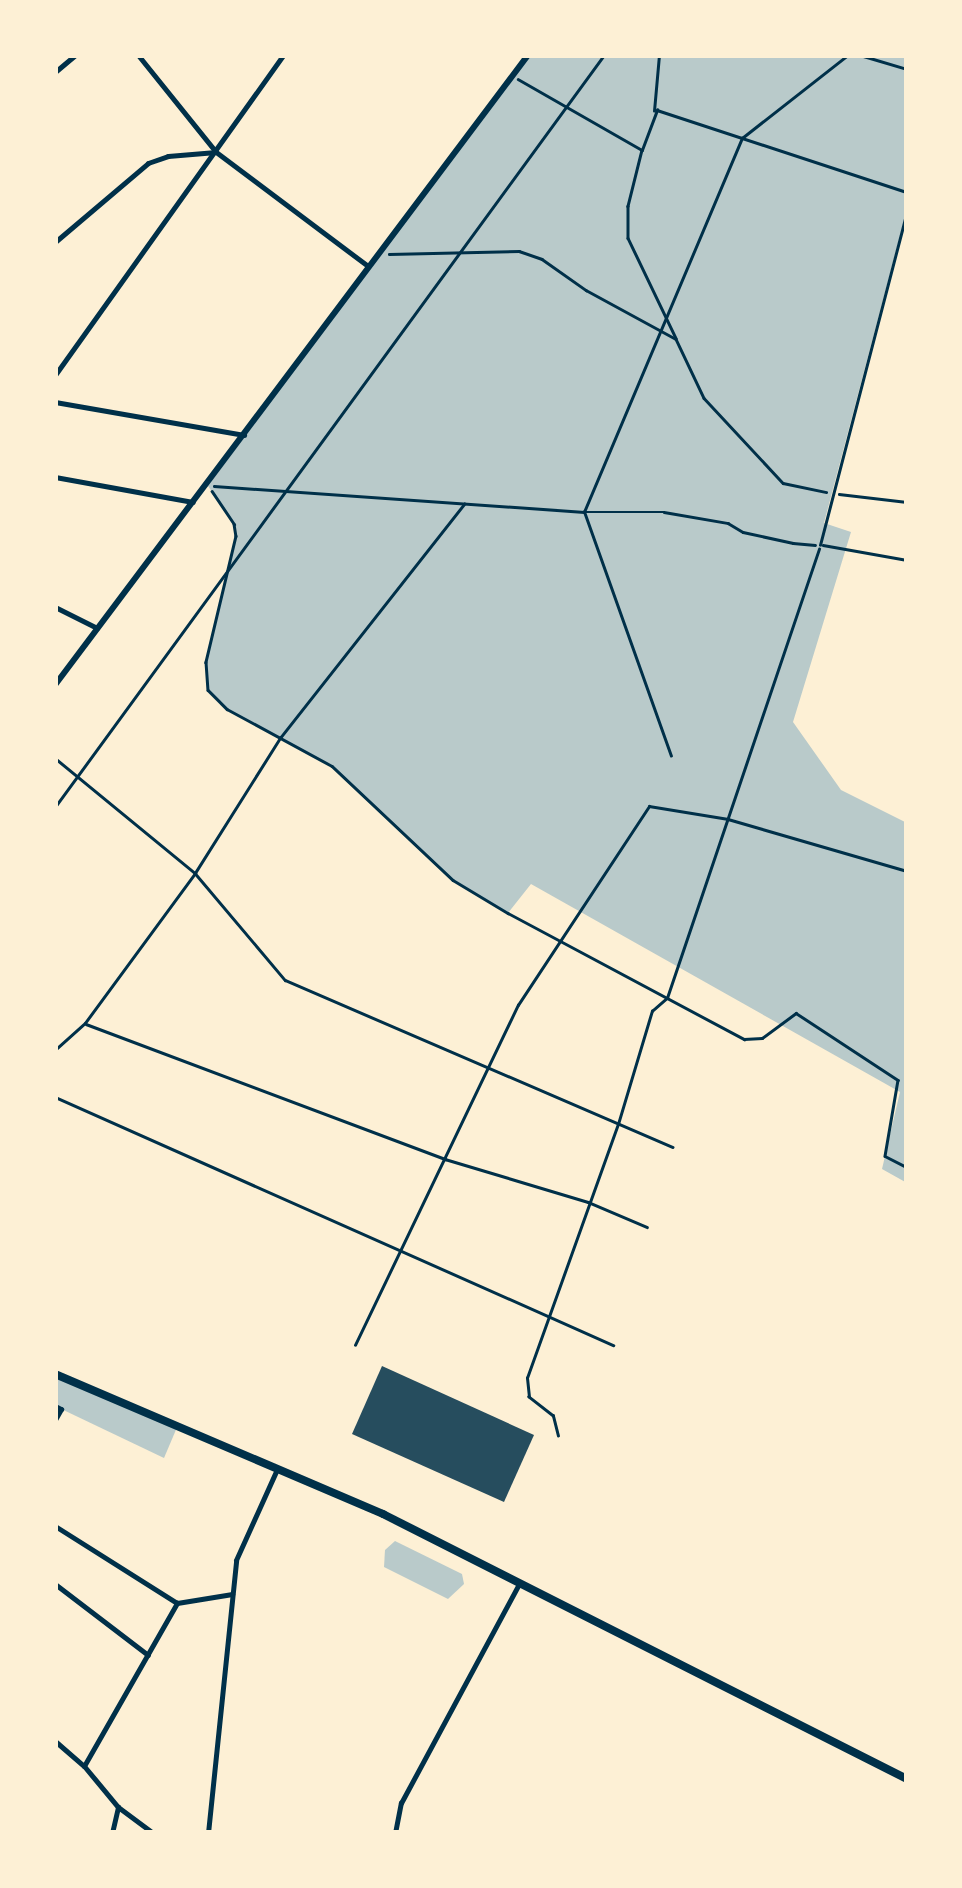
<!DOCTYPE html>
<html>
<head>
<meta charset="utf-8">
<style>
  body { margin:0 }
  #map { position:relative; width:962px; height:1888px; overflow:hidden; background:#fdf0d5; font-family:"DejaVu Sans",sans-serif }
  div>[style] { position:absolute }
  .green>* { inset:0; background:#b9caca }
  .building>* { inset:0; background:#264d5e }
  .path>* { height:2.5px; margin:-1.25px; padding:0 1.25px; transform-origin:1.25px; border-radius:1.25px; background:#003049 }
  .service>* { height:2.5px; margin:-1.25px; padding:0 1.25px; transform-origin:1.25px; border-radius:1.25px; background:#003049 }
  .minor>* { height:5px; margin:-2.5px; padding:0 2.5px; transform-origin:2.5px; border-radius:2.5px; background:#003049 }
  .tertiary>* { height:6px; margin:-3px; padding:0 3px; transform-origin:3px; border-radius:3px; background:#003049 }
  .trunk>* { height:8px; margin:-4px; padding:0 4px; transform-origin:4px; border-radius:4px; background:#003049 }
  span { translate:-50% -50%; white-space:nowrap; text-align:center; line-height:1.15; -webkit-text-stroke:10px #fdf0d5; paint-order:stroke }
  .frame { position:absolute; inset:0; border:58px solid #fdf0d5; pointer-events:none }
</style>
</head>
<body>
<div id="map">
  <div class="green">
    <div style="clip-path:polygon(528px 55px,907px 55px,907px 209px,824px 523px,851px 532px,793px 722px,841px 790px,907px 823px,907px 1183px,882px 1169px,900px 1092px,531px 884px,508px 913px,453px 880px,332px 766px,227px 709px,208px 690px,206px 662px,236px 536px,234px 524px,208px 486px)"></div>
    <div style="clip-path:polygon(55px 1374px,178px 1425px,164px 1458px,55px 1406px)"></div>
    <div style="clip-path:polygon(395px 1541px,462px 1574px,464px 1584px,448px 1599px,384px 1567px,385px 1550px)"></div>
  </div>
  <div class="building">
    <div style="clip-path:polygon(382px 1366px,534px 1435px,504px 1502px,352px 1434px)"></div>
  </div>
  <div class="path">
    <div style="left:518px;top:79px;width:143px;rotate:29.8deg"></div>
    <div style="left:642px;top:150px;width:43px;rotate:-69.4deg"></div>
    <div style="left:657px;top:110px;width:263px;rotate:18.2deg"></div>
    <div style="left:654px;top:111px;width:56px;rotate:-84.9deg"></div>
    <div style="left:642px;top:150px;width:58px;rotate:104deg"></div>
    <div style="left:628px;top:206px;width:32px;rotate:90deg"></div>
    <div style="left:628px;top:238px;width:111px;rotate:64.4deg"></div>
    <div style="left:389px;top:254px;width:130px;rotate:-1.3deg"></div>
    <div style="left:519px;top:251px;width:24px;rotate:19deg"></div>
    <div style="left:542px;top:259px;width:54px;rotate:35.2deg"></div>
    <div style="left:586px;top:290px;width:102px;rotate:28.6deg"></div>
    <div style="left:676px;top:339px;width:65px;rotate:64.6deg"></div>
    <div style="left:704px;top:398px;width:116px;rotate:47.1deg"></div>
    <div style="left:783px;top:483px;width:44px;rotate:11.8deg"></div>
    <div style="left:214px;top:486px;width:371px;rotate:4deg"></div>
    <div style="left:584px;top:512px;width:80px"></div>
    <div style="left:664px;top:512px;width:65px;rotate:9.8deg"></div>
    <div style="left:728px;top:523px;width:17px;rotate:31deg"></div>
    <div style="left:743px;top:532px;width:51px;rotate:12.4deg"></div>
    <div style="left:793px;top:543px;width:22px;rotate:5deg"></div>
    <div style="left:212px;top:491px;width:40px;rotate:56deg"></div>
    <div style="left:234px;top:524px;width:12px;rotate:81deg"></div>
    <div style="left:236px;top:536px;width:130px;rotate:103.4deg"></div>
    <div style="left:206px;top:662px;width:28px;rotate:86deg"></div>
    <div style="left:208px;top:690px;width:27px;rotate:45deg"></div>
    <div style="left:227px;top:709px;width:119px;rotate:28.5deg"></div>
    <div style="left:332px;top:766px;width:166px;rotate:43.3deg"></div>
    <div style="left:453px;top:880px;width:64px;rotate:31deg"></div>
    <div style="left:508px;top:913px;width:268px;rotate:28.1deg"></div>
    <div style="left:744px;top:1039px;width:18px;rotate:-3deg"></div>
    <div style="left:762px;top:1038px;width:42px;rotate:-36.3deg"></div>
    <div style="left:796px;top:1013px;width:122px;rotate:33.3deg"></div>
    <div style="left:898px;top:1080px;width:77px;rotate:99.7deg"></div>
    <div style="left:885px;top:1156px;width:25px;rotate:27deg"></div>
    <div style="left:839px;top:494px;width:68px;rotate:6.7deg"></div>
    <div style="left:823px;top:545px;width:85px;rotate:10.1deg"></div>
    <div style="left:671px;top:756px;width:259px;rotate:-109.6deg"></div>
    <div style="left:584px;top:512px;width:406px;rotate:-67.1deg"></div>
    <div style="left:742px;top:138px;width:135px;rotate:-38.1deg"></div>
    <div style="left:55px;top:758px;width:181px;rotate:39.4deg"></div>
    <div style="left:195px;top:873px;width:140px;rotate:49.9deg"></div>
    <div style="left:285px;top:980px;width:422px;rotate:23.3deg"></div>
    <div style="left:55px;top:807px;width:931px;rotate:-53.87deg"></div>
    <div style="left:86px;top:1024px;width:384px;rotate:20.6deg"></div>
    <div style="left:445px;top:1159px;width:149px;rotate:16.7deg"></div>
    <div style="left:588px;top:1202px;width:64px;rotate:23deg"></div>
    <div style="left:55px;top:1050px;width:40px;rotate:-42deg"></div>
    <div style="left:85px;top:1023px;width:186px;rotate:-53.7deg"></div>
    <div style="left:195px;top:873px;width:160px;rotate:-57.8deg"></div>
    <div style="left:280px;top:738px;width:298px;rotate:-51.8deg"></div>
    <div style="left:55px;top:1097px;width:611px;rotate:23.96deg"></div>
    <div style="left:355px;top:1345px;width:377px;rotate:-64.4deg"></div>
    <div style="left:518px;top:1005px;width:238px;rotate:-56.6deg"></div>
    <div style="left:649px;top:806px;width:80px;rotate:9.3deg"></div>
    <div style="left:728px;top:819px;width:186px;rotate:16.2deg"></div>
    <div style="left:558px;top:1436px;width:21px;rotate:-104deg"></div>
    <div style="left:553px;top:1416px;width:31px;rotate:-142deg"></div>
    <div style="left:529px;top:1397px;width:19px;rotate:-96deg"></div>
    <div style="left:527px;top:1378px;width:270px;rotate:-70.3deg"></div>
    <div style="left:618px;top:1124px;width:118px;rotate:-73.3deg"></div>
    <div style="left:652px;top:1011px;width:20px;rotate:-41deg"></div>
    <div style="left:667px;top:998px;width:474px;rotate:-71.3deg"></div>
  </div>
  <div class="service">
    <div style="left:860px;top:55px;width:49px;rotate:16.6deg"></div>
    <div style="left:820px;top:545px;width:346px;rotate:-75.4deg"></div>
  </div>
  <div class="minor">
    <div style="left:138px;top:55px;width:124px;rotate:51.2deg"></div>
    <div style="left:216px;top:152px;width:190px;rotate:36.9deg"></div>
    <div style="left:55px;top:72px;width:26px;rotate:-40deg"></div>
    <div style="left:55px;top:242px;width:122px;rotate:-40.3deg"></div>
    <div style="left:148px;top:163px;width:21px;rotate:-19deg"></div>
    <div style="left:168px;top:156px;width:48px;rotate:-4.8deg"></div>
    <div style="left:55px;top:375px;width:393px;rotate:-54.5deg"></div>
    <div style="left:55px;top:402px;width:192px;rotate:9.9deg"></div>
    <div style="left:55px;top:477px;width:140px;rotate:10.3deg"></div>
    <div style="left:55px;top:607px;width:47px;rotate:26.6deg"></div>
    <div style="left:55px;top:1406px;width:7px;rotate:27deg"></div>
    <div style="left:61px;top:1409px;width:13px;rotate:119deg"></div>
    <div style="left:55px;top:1526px;width:144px;rotate:32.3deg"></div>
    <div style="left:177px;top:1603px;width:56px;rotate:-9.3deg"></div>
    <div style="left:55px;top:1584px;width:117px;rotate:37.4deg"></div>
    <div style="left:55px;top:1741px;width:38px;rotate:41deg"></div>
    <div style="left:84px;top:1766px;width:53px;rotate:50.3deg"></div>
    <div style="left:118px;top:1807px;width:44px;rotate:36.6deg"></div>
    <div style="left:84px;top:1766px;width:188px;rotate:-60.3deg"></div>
    <div style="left:112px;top:1833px;width:27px;rotate:-77deg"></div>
    <div style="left:208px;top:1833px;width:274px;rotate:-84.1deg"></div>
    <div style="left:236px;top:1560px;width:100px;rotate:-65.7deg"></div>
    <div style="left:395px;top:1833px;width:31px;rotate:-79deg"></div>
    <div style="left:401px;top:1803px;width:249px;rotate:-61.7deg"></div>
  </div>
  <div class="tertiary">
    <div style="left:55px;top:685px;width:788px;rotate:-53.1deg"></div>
  </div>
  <div class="trunk">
    <div style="left:55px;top:1374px;width:357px;rotate:23.1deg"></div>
    <div style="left:383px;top:1514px;width:587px;rotate:26.83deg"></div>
  </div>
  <div class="frame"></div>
</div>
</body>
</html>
